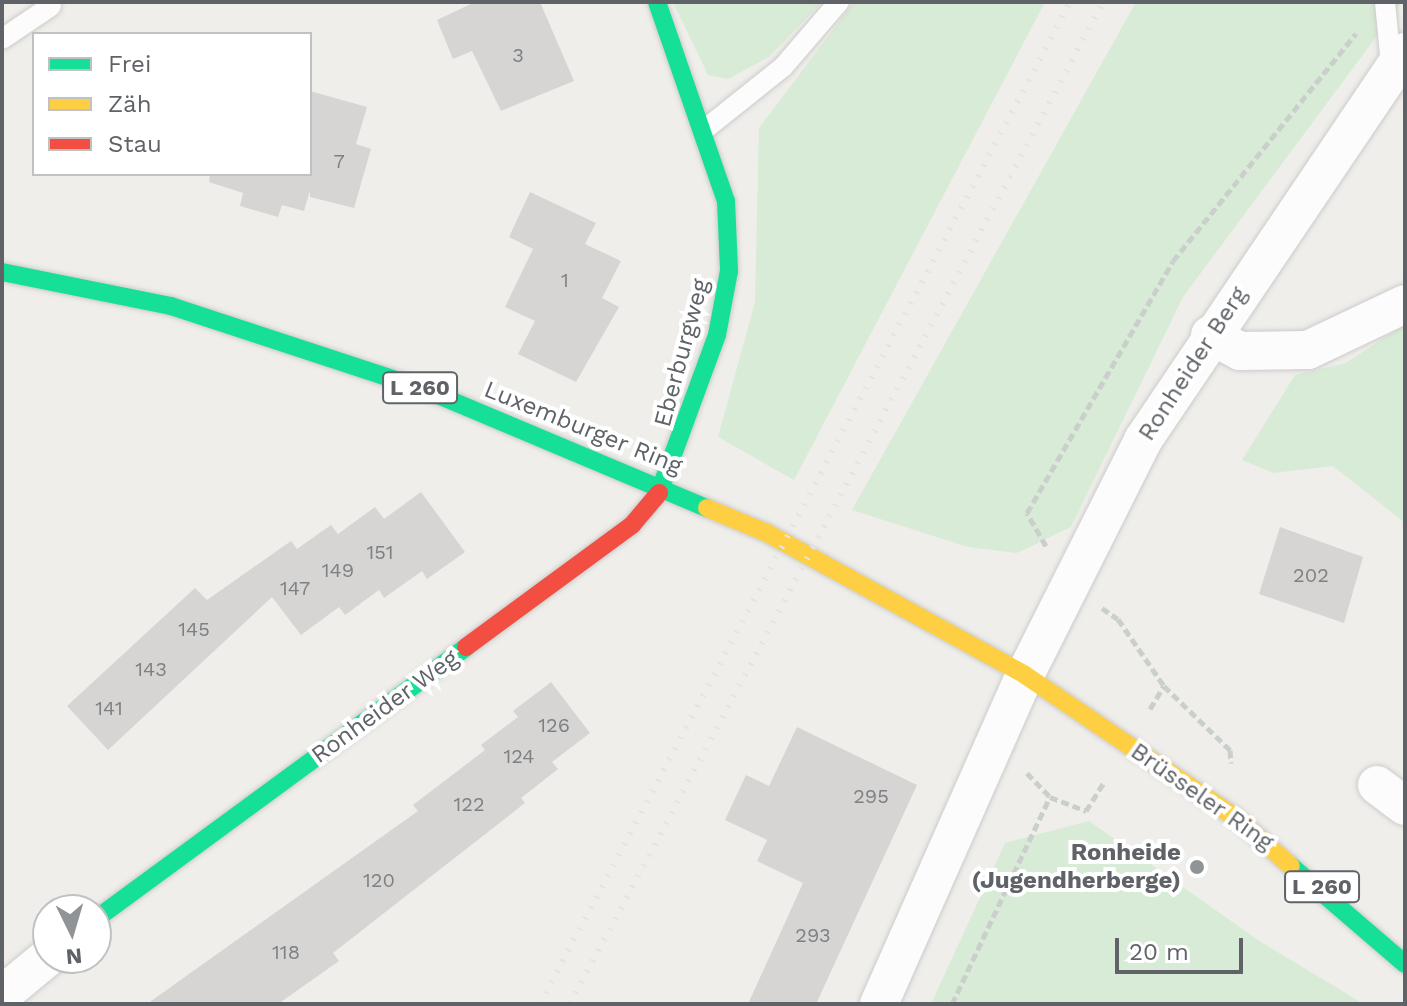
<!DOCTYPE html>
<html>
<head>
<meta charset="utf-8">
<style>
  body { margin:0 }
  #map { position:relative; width:1407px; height:1006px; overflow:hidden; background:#efeeea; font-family:"Work Sans",sans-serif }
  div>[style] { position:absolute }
  .green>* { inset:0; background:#d8ebd6 }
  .building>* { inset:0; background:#d6d5d3 }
  .path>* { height:5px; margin-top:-2.5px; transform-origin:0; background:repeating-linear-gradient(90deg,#cacfcc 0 8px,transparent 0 12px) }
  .roads { filter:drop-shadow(0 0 2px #cbcccc) drop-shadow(0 0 2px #cbcccc) }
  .lane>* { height:20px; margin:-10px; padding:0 10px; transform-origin:10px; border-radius:10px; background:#fdfcfc }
  .street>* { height:38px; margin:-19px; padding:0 19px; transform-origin:19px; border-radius:19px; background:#fdfcfc }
  .fast>* { height:18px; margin:-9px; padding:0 9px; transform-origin:9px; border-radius:9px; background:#16e098 }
  .slow>* { height:18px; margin:-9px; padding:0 9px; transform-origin:9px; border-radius:9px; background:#ffcf43 }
  .jam>* { height:18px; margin:-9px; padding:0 9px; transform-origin:9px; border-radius:9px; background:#f24e42 }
  .rail>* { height:6px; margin-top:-3px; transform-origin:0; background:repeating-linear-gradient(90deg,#e4e4e4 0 2px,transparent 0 12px) }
  .dots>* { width:22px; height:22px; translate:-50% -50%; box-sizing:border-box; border:4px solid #fff; border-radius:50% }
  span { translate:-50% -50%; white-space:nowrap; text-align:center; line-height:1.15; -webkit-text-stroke:8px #fff; paint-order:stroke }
  .number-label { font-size:20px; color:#7e8184 }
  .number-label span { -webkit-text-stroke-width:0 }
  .shield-label span { padding:2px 6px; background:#fff; border:2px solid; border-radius:6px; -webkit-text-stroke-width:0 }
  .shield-label { font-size:22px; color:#5f6368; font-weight:700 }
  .street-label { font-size:24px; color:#5f6368 }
  .poi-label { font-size:24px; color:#5f6368; font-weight:700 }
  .right { translate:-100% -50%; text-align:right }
  .frame { position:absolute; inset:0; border:4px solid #5f6368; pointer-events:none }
  .legend { position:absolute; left:32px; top:32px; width:280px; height:144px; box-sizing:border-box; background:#fff; border:2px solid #bfc1c3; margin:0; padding:10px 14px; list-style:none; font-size:24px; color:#5f6368 }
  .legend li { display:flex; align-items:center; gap:16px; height:40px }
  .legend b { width:40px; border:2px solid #bfc1c3 }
  .north { position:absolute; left:32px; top:894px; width:80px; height:80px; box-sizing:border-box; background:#fff; border:2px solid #bfc1c3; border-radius:50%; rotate:175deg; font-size:22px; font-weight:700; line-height:32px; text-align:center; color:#5f6368 }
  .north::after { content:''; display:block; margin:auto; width:28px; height:36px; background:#919496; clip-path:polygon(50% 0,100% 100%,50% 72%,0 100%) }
  .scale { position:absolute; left:1115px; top:938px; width:128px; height:36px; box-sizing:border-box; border:4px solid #5f6368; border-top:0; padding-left:10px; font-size:24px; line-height:28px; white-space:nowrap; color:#5f6368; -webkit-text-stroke:6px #fff; paint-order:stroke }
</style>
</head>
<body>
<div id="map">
  <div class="green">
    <div style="clip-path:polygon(673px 2px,822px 2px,769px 57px,728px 79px,708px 75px)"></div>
    <div style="clip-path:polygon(854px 2px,1045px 2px,794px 480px,718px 437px,755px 302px,759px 128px)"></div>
    <div style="clip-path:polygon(1136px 2px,1402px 2px,1183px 297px,1071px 527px,1017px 553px,968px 547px,852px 510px)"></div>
    <div style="clip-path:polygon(1405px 324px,1405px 523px,1333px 466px,1273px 473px,1242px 460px,1295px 375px,1346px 363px)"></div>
    <div style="clip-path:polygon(1089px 821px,1261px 942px,1364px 1004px,931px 1004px,1005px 843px)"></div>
  </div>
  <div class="building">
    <div style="clip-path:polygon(475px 2px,540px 2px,574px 81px,501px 111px,472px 51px,453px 59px,437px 20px)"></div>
    <div style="clip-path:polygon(310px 91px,367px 107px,356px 144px,371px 149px,354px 208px,310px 197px,310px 190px,304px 211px,282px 205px,278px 217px,240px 206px,243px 193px,209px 182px,210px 174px,310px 174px)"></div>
    <div style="clip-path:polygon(530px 192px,596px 223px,585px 244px,621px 261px,602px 298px,619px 307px,576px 382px,518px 354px,535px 321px,505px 307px,533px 249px,509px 237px)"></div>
    <div style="clip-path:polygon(421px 492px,465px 552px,427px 579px,422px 571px,384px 598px,379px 590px,345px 615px,339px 607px,301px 635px,272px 597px,108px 750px,67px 706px,195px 588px,207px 600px,291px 541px,297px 549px,331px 525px,338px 534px,375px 507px,384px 519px)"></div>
    <div style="clip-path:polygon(1280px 527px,1363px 557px,1344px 623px,1259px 594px)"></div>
    <div style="clip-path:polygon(551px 682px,590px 733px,552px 762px,558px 769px,521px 798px,525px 803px,333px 953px,339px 961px,278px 1004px,147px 1004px,418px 811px,413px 805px,485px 750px,481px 745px,518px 717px,513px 711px)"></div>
    <div style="clip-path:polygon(797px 727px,917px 785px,816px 1004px,748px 1004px,803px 883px,757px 861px,767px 840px,725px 820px,746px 775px,769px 786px)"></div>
  </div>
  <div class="path">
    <div style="left:1046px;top:546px;width:38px;rotate:-120deg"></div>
    <div style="left:1027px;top:513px;width:291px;rotate:-59.9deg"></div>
    <div style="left:1173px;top:261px;width:292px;rotate:-51.2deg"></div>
    <div style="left:1102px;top:608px;width:19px;rotate:35deg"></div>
    <div style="left:1118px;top:619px;width:81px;rotate:55.5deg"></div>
    <div style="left:1164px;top:686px;width:92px;rotate:44.1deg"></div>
    <div style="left:1230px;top:750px;width:13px;rotate:86deg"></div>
    <div style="left:1150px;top:709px;width:27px;rotate:-59deg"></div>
    <div style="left:1027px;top:773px;width:33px;rotate:46deg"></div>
    <div style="left:1050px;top:797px;width:39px;rotate:21deg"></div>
    <div style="left:1086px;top:811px;width:34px;rotate:-58deg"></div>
    <div style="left:952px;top:1004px;width:229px;rotate:-64.7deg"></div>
  </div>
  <div class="roads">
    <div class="lane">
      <div style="left:1385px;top:2px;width:64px;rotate:84.6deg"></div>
      <div style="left:2px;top:39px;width:59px;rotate:-34deg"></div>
      <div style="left:704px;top:130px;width:101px;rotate:-38.6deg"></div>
      <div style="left:783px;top:67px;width:86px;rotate:-49.3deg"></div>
    </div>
    <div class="street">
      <div style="left:1210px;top:335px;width:34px;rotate:28deg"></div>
      <div style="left:1240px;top:351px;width:68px;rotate:-0.8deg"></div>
      <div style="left:1308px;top:350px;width:107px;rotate:-25.4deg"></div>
      <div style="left:1377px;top:785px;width:35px;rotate:37deg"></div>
      <div style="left:2px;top:995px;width:60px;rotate:-39.6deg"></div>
      <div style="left:879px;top:1004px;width:360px;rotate:-66.1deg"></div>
      <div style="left:1025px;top:675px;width:263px;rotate:-63.3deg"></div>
      <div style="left:1143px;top:440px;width:468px;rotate:-56deg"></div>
    </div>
    <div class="fast">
      <div style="left:657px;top:2px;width:211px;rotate:70.9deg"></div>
      <div style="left:726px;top:201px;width:70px;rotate:87.5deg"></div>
      <div style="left:729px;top:271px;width:65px;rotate:100.6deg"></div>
      <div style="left:717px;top:335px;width:168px;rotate:110.2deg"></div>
      <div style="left:2px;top:272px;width:172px;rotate:11.4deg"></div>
      <div style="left:171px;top:306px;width:268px;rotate:18.2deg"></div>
      <div style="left:426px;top:390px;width:305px;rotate:22.8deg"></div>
      <div style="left:1291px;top:866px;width:150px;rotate:40.7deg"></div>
      <div style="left:96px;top:919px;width:459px;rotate:-36.3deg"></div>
    </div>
    <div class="slow">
      <div style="left:707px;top:508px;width:65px;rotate:22.6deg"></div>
      <div style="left:767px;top:533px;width:294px;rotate:28.8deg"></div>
      <div style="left:1025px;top:675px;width:254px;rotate:34.1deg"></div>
      <div style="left:1235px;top:817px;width:74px;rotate:41.2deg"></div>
    </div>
    <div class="jam">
      <div style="left:466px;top:647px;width:206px;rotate:-36.3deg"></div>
      <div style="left:632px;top:525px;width:42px;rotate:-49.8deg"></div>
    </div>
  </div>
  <div class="rail">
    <div style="left:540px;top:1004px;width:1134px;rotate:-62.12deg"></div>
    <div style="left:570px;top:1004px;width:1135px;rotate:-61.99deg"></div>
  </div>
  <div class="dots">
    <div style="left:1197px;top:867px;background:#919496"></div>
  </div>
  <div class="number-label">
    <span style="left:518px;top:55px">3</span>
    <span style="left:339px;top:161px">7</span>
    <span style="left:565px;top:280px">1</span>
    <span style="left:380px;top:552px">151</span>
    <span style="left:338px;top:570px">149</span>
    <span style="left:1311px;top:575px">202</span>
    <span style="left:295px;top:588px">147</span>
    <span style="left:194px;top:629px">145</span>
    <span style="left:151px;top:669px">143</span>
    <span style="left:109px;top:708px">141</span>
    <span style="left:554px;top:725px">126</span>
    <span style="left:519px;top:756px">124</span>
    <span style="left:871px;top:796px">295</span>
    <span style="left:469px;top:804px">122</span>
    <span style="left:379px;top:880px">120</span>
    <span style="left:813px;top:935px">293</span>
    <span style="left:286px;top:952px">118</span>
  </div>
  <div class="shield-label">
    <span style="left:420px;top:388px">L 260</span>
    <span style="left:1322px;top:887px">L 260</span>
  </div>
  <div class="street-label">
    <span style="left:682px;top:353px;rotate:-75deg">Eberburgweg</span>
    <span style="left:1193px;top:364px;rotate:-57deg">Ronheider Berg</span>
    <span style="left:583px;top:428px;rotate:22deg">Luxemburger Ring</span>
    <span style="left:385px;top:707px;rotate:-36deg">Ronheider Weg</span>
    <span style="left:1202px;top:797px;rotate:35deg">Brüsseler Ring</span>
  </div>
  <div class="poi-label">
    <span class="right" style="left:1181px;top:867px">Ronheide<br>(Jugendherberge)</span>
  </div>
  <div class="frame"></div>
  <ul class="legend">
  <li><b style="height:10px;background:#16e098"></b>Frei</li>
  <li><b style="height:10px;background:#ffcf43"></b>Zäh</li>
  <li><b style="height:10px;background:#f24e42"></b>Stau</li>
  </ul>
  <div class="north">N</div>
  <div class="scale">20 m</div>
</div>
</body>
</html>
